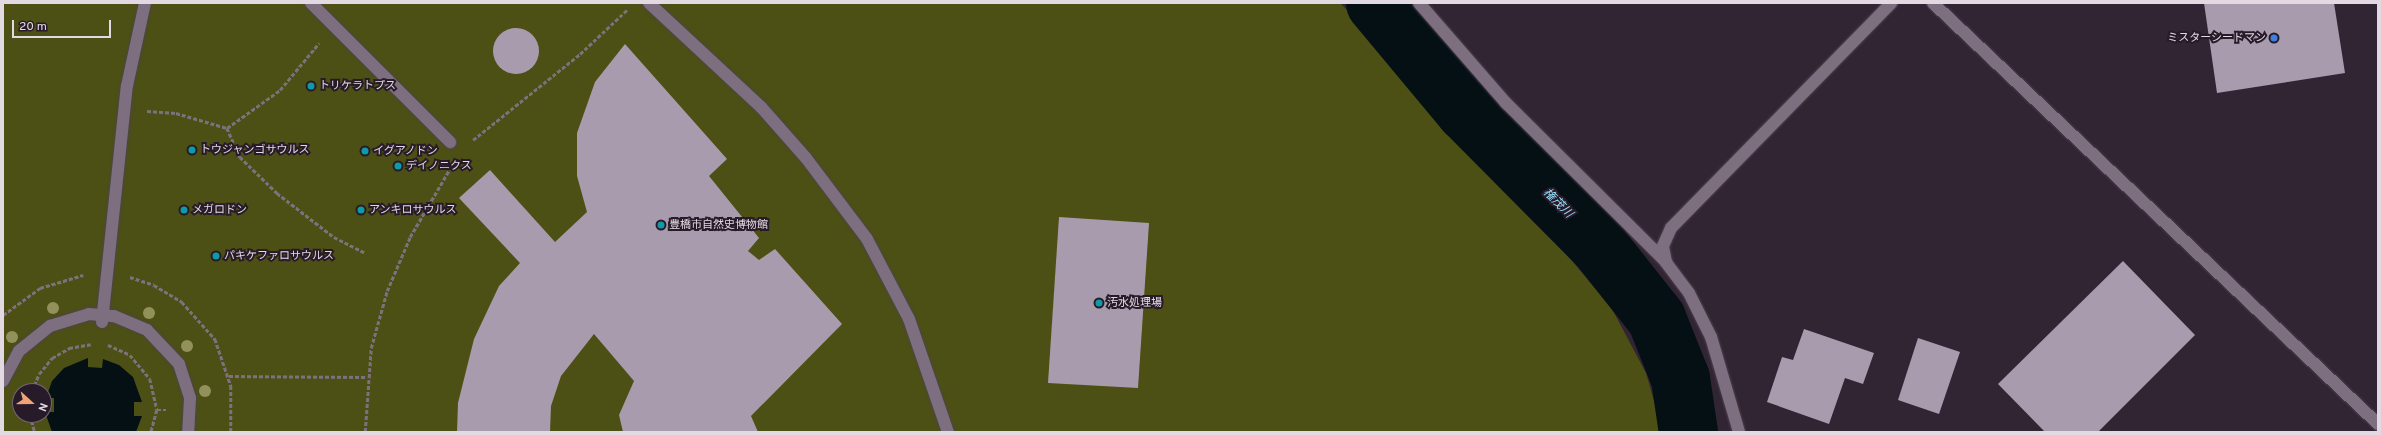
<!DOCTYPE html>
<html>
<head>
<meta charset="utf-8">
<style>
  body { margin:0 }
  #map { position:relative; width:2381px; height:435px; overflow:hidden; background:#322533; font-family:Overpass,"Noto Sans JP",sans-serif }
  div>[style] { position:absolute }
  .green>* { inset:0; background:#4c5015 }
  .water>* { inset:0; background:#051015 }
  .river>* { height:59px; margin:-29.5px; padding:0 29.5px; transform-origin:29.5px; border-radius:29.5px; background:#051015 }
  .building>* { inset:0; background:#a99bae }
  .round { border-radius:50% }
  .path>* { height:2.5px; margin-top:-1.25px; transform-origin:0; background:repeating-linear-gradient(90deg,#7c717d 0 4px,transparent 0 6px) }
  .roads { filter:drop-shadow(0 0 1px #4d434f) drop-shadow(0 0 1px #4d434f) }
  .minor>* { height:12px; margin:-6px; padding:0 6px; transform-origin:6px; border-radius:6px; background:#7e6f80 }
  .trees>* { width:12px; height:12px; margin:-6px; border-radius:50%; background:#92915c }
  .dots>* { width:11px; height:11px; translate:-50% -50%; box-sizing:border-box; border:2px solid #281b29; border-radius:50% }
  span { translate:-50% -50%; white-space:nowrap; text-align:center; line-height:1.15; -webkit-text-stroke:4px #281b29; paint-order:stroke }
  .poi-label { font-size:11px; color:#e2d9e3 }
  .right { translate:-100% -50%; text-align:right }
  .left { translate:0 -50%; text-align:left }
  .water-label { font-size:12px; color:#96dcf6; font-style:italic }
  .frame { position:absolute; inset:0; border:4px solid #e2d9e3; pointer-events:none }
  .north { position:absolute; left:12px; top:383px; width:40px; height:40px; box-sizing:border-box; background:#281b29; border:1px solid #726773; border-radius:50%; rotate:111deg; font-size:11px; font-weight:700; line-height:16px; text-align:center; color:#e2d9e3 }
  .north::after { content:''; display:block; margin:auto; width:14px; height:18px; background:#efa376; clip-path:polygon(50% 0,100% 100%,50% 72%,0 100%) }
  .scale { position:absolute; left:12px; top:20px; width:99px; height:18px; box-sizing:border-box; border:2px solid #e2d9e3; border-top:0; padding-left:5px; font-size:12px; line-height:14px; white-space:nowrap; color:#e2d9e3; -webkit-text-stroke:3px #281b29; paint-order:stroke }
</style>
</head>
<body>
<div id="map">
  <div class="green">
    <div style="clip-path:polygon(evenodd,3px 3px,1340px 3px,1439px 101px,1612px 309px,1646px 373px,1663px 432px,3px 432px,3px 3px,20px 391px,44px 391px,44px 415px,20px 415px,20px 391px)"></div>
  </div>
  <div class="water">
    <div style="clip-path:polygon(88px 358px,88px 367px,102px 368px,103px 359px,119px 365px,133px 377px,142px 402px,134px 402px,134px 416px,142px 416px,136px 432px,52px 432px,45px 412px,54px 412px,54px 398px,46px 398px,52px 381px,64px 368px)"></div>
  </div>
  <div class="river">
    <div style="left:1375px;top:3px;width:141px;rotate:50.2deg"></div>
    <div style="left:1465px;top:111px;width:190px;rotate:45.2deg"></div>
    <div style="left:1599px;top:246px;width:92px;rotate:51.6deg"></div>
    <div style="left:1656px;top:318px;width:65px;rotate:68.2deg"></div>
    <div style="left:1680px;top:378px;width:55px;rotate:81.6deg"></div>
  </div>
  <div class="building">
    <div style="clip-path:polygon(2204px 3px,2334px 3px,2345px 73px,2217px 93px)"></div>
    <div class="round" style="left:493px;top:28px;width:46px;height:46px"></div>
    <div style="clip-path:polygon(625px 44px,727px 159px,709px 176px,759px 238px,748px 251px,759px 260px,775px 249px,842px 324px,751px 416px,758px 432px,623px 432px,619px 415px,634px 381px,594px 334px,561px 376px,551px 406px,550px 432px,457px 432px,458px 403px,474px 339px,499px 286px,520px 263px,459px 198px,490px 170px,555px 242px,587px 212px,577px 176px,577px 133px,595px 82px)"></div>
    <div style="clip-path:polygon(1059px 217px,1149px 223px,1138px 388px,1048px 383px)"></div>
    <div style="clip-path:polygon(2123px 261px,2195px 335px,2098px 432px,2045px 432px,1998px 384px)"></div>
    <div style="clip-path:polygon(1804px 329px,1874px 353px,1863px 384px,1845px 378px,1829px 424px,1767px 402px,1782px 357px,1793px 360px)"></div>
    <div style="clip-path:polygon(1918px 338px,1960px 352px,1939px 414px,1898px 400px)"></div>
  </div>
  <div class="path">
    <div style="left:147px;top:111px;width:29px;rotate:4deg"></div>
    <div style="left:176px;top:113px;width:53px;rotate:16.4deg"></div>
    <div style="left:227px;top:128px;width:32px;rotate:66deg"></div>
    <div style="left:240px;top:157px;width:52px;rotate:44.2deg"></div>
    <div style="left:277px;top:193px;width:72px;rotate:37.7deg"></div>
    <div style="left:334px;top:237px;width:34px;rotate:27deg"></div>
    <div style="left:227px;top:128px;width:65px;rotate:-35.6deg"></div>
    <div style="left:280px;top:90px;width:61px;rotate:-50.3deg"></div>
    <div style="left:473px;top:140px;width:137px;rotate:-38.8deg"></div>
    <div style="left:580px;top:54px;width:66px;rotate:-43.2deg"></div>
    <div style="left:130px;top:277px;width:25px;rotate:18deg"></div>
    <div style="left:154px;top:285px;width:33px;rotate:31deg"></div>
    <div style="left:182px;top:302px;width:50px;rotate:48.3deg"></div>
    <div style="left:215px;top:339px;width:50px;rotate:71.2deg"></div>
    <div style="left:231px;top:386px;width:46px;rotate:90deg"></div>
    <div style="left:3px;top:315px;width:46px;rotate:-36.1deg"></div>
    <div style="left:40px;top:288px;width:45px;rotate:-16.8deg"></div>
    <div style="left:108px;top:345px;width:24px;rotate:24deg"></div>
    <div style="left:130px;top:355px;width:31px;rotate:50deg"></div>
    <div style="left:150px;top:379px;width:32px;rotate:77deg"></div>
    <div style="left:157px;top:410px;width:23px;rotate:105deg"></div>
    <div style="left:229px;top:376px;width:138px;rotate:0.4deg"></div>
    <div style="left:32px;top:391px;width:18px;rotate:-68deg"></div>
    <div style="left:39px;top:374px;width:21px;rotate:-51deg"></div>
    <div style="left:52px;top:358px;width:20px;rotate:-30deg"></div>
    <div style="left:69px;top:348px;width:22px;rotate:-10deg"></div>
    <div style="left:157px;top:410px;width:9px"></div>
    <div style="left:30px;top:415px;width:18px;rotate:74deg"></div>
    <div style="left:365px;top:432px;width:84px;rotate:-85.9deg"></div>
    <div style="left:371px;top:348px;width:59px;rotate:-74.3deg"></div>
    <div style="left:387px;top:291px;width:59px;rotate:-66.9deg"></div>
    <div style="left:410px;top:237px;width:83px;rotate:-59.7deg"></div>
  </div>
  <div class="roads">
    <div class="minor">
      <div style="left:311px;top:3px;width:197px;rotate:45deg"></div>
      <div style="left:649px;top:3px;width:153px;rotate:42.9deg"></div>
      <div style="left:761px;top:107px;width:68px;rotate:48.6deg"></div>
      <div style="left:806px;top:158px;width:101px;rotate:53deg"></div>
      <div style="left:867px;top:239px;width:90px;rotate:62.3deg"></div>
      <div style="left:909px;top:319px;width:120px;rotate:71deg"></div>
      <div style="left:1419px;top:3px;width:133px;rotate:49deg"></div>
      <div style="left:1506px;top:103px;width:226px;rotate:44.8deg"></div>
      <div style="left:1933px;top:3px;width:613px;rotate:43.41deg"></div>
      <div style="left:102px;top:322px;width:237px;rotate:-84deg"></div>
      <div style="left:127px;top:86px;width:85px;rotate:-77.8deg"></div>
      <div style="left:3px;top:381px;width:34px;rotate:-62deg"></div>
      <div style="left:19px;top:351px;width:40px;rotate:-39deg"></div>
      <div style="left:50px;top:326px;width:41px;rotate:-17.1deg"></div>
      <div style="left:89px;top:314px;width:25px;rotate:5deg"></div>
      <div style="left:114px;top:316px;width:36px;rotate:23deg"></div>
      <div style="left:147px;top:330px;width:47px;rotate:46.7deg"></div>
      <div style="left:179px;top:364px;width:36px;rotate:72deg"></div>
      <div style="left:190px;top:398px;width:34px;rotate:93deg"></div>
      <div style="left:1739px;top:432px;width:99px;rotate:-106.4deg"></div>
      <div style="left:1711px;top:337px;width:49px;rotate:-116.6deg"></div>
      <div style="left:1689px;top:293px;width:39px;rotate:-127deg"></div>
      <div style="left:1666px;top:262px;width:16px;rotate:-101deg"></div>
      <div style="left:1663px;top:246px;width:20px;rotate:-66deg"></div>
      <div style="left:1671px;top:228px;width:315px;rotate:-45.6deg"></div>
    </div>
  </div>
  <div class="trees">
    <div style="left:53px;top:308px"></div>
    <div style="left:149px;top:313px"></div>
    <div style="left:12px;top:337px"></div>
    <div style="left:187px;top:346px"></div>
    <div style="left:205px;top:391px"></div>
  </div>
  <div class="dots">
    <div style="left:2274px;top:38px;background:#3f7fe0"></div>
    <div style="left:311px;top:86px;background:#0f9aa8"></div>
    <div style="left:192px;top:150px;background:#0f9aa8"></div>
    <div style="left:365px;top:151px;background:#0f9aa8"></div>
    <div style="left:398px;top:166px;background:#0f9aa8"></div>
    <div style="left:184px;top:210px;background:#0f9aa8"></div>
    <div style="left:361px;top:210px;background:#0f9aa8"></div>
    <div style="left:661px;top:225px;background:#0f9aa8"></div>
    <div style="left:216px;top:256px;background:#0f9aa8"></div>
    <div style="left:1099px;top:303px;background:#0f9aa8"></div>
  </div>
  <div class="poi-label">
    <span class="right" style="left:2266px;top:38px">ミスターシードマン</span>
    <span class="left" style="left:319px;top:86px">トリケラトプス</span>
    <span class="left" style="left:200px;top:150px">トウジャンゴサウルス</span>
    <span class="left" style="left:373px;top:151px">イグアノドン</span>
    <span class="left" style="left:406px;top:166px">デイノニクス</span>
    <span class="left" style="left:192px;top:210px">メガロドン</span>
    <span class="left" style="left:369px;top:210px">アンキロサウルス</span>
    <span class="left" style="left:669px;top:225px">豊橋市自然史博物館</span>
    <span class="left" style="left:224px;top:256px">パキケファロサウルス</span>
    <span class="left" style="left:1107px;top:303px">汚水処理場</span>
  </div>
  <div class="water-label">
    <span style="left:1557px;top:204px;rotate:45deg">権茂川</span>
  </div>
  <div class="frame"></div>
  <div class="north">N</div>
  <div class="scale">20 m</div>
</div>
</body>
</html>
